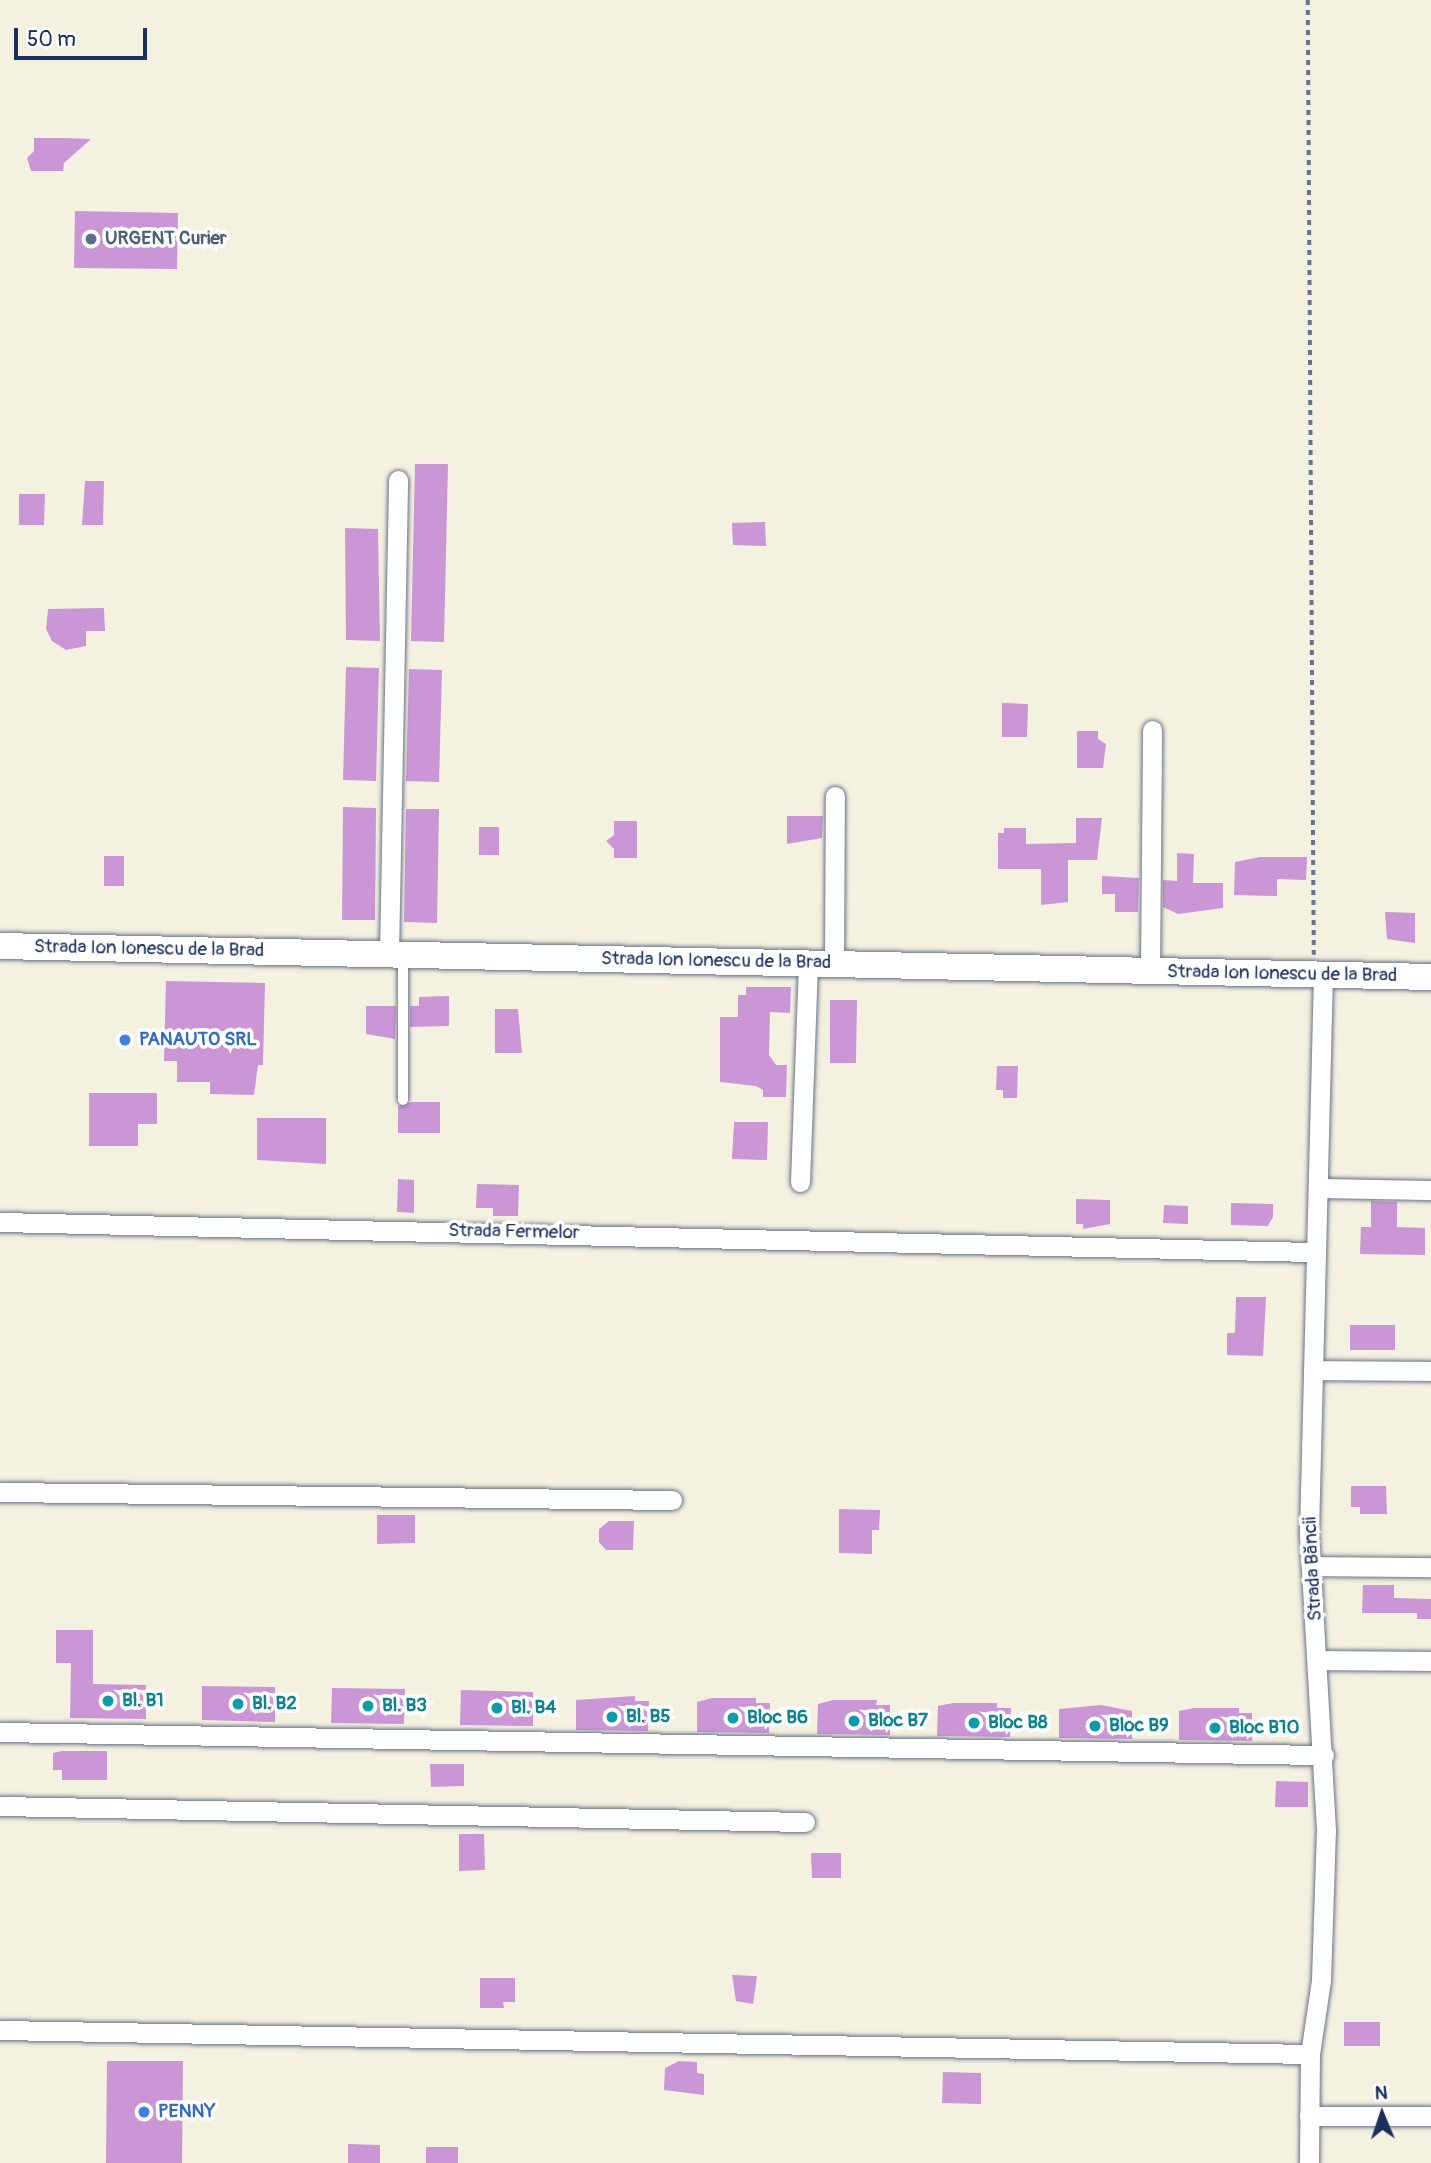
<!DOCTYPE html>
<html>
<head>
<meta charset="utf-8">
<style>
  body { margin:0 }
  #map { position:relative; width:1431px; height:2163px; overflow:hidden; background:#f5f1e0; font-family:Pangolin,sans-serif }
  div>[style] { position:absolute }
  .building>* { inset:0; background:#cb96d6 }
  .path>* { height:3.5px; margin-top:-1.75px; transform-origin:0; background:repeating-linear-gradient(90deg,#67738c 0 5px,transparent 0 10px) }
  .roads { filter:drop-shadow(0 0 2px #67738c) drop-shadow(0 0 2px #67738c) }
  .lane>* { height:10px; margin:-5px; padding:0 5px; transform-origin:5px; border-radius:5px; background:#fff }
  .street>* { height:19px; margin:-9.5px; padding:0 9.5px; transform-origin:9.5px; border-radius:9.5px; background:#fff }
  .secondary>* { height:26px; margin:-13px; padding:0 13px; transform-origin:13px; border-radius:13px; background:#fff }
  .dots>* { width:19px; height:19px; translate:-50% -50%; box-sizing:border-box; border:4px solid #fff; border-radius:50% }
  span { translate:-50% -50%; white-space:nowrap; text-align:center; line-height:1.15; -webkit-text-stroke:7px #fff; paint-order:stroke }
  .service-label { font-size:19px; color:#4e5e75; font-weight:700 }
  .left { translate:0 -50%; text-align:left }
  .street-label { font-size:19px; color:#1b2f5e }
  .shop-label { font-size:19px; color:#366cbe; font-weight:700 }
  .culture-label { font-size:19px; color:#0d838f; font-weight:700 }
  .north { position:absolute; left:1347px; top:2079px; width:70px; height:70px; -webkit-text-stroke:5px #fff; paint-order:stroke; rotate:358deg; font-size:19px; font-weight:700; line-height:28px; text-align:center; color:#1b2f5e }
  .north::after { content:''; display:block; margin:auto; width:24px; height:32px; background:#1b2f5e; clip-path:polygon(50% 0,100% 100%,50% 72%,0 100%) }
  .scale { position:absolute; left:14px; top:28px; width:133px; height:32px; box-sizing:border-box; border:4px solid #1b2f5e; border-top:0; padding-left:9px; font-size:21px; line-height:24px; white-space:nowrap; color:#1b2f5e; -webkit-text-stroke:5px #fff; paint-order:stroke }
</style>
</head>
<body>
<div id="map">
  <div class="building">
    <div style="clip-path:polygon(34px 138px,61px 138px,91px 139px,64px 163px,63px 171px,31px 171px,27px 158px,34px 151px)"></div>
    <div style="clip-path:polygon(75px 211px,178px 213px,177px 269px,74px 268px)"></div>
    <div style="clip-path:polygon(415px 464px,448px 464px,444px 642px,411px 641px)"></div>
    <div style="clip-path:polygon(85px 481px,104px 481px,103px 525px,82px 525px)"></div>
    <div style="clip-path:polygon(19px 494px,45px 494px,44px 525px,19px 525px)"></div>
    <div style="clip-path:polygon(765px 522px,766px 546px,733px 545px,732px 523px)"></div>
    <div style="clip-path:polygon(345px 528px,378px 529px,380px 641px,346px 640px)"></div>
    <div style="clip-path:polygon(104px 608px,105px 631px,86px 631px,86px 646px,66px 650px,52px 641px,46px 629px,48px 609px)"></div>
    <div style="clip-path:polygon(346px 667px,379px 668px,376px 781px,343px 780px)"></div>
    <div style="clip-path:polygon(409px 669px,442px 670px,439px 782px,406px 781px)"></div>
    <div style="clip-path:polygon(1002px 703px,1028px 704px,1027px 737px,1002px 737px)"></div>
    <div style="clip-path:polygon(1077px 731px,1098px 731px,1098px 739px,1106px 744px,1103px 768px,1077px 768px)"></div>
    <div style="clip-path:polygon(343px 807px,376px 808px,375px 920px,342px 920px)"></div>
    <div style="clip-path:polygon(406px 809px,439px 809px,437px 923px,404px 922px)"></div>
    <div style="clip-path:polygon(787px 816px,823px 816px,822px 838px,787px 844px)"></div>
    <div style="clip-path:polygon(1076px 818px,1102px 818px,1097px 860px,1068px 860px,1068px 902px,1041px 905px,1041px 869px,998px 869px,998px 833px,1004px 833px,1004px 828px,1026px 828px,1026px 844px,1076px 843px)"></div>
    <div style="clip-path:polygon(614px 821px,637px 821px,637px 858px,614px 858px,614px 849px,606px 841px,614px 835px)"></div>
    <div style="clip-path:polygon(479px 827px,499px 827px,499px 855px,479px 855px)"></div>
    <div style="clip-path:polygon(1177px 853px,1194px 854px,1193px 883px,1223px 883px,1223px 908px,1178px 914px,1163px 907px,1163px 880px,1177px 881px)"></div>
    <div style="clip-path:polygon(104px 856px,124px 856px,124px 886px,104px 886px)"></div>
    <div style="clip-path:polygon(1307px 857px,1306px 880px,1277px 879px,1277px 896px,1234px 895px,1235px 862px,1260px 857px)"></div>
    <div style="clip-path:polygon(1102px 876px,1139px 878px,1138px 912px,1115px 912px,1115px 894px,1102px 894px)"></div>
    <div style="clip-path:polygon(1385px 912px,1415px 913px,1415px 943px,1387px 939px)"></div>
    <div style="clip-path:polygon(166px 981px,265px 983px,263px 1065px,258px 1065px,254px 1095px,210px 1094px,210px 1082px,177px 1082px,177px 1061px,164px 1061px)"></div>
    <div style="clip-path:polygon(746px 987px,791px 987px,790px 1013px,770px 1012px,769px 1055px,776px 1065px,787px 1065px,786px 1097px,763px 1097px,763px 1090px,756px 1086px,720px 1082px,720px 1017px,738px 1017px,738px 995px,746px 995px)"></div>
    <div style="clip-path:polygon(449px 996px,449px 1026px,410px 1027px,410px 1006px,419px 1006px,419px 997px)"></div>
    <div style="clip-path:polygon(830px 1000px,857px 1000px,856px 1063px,830px 1063px)"></div>
    <div style="clip-path:polygon(366px 1006px,396px 1006px,395px 1039px,366px 1034px)"></div>
    <div style="clip-path:polygon(495px 1009px,518px 1009px,522px 1053px,495px 1053px)"></div>
    <div style="clip-path:polygon(997px 1066px,1018px 1066px,1017px 1098px,1003px 1098px,1003px 1090px,996px 1090px)"></div>
    <div style="clip-path:polygon(89px 1093px,157px 1093px,157px 1124px,138px 1124px,138px 1146px,89px 1146px)"></div>
    <div style="clip-path:polygon(412px 1102px,440px 1102px,440px 1133px,398px 1133px,398px 1106px)"></div>
    <div style="clip-path:polygon(257px 1118px,326px 1118px,326px 1164px,257px 1160px)"></div>
    <div style="clip-path:polygon(734px 1122px,768px 1122px,767px 1160px,732px 1159px)"></div>
    <div style="clip-path:polygon(398px 1179px,414px 1180px,414px 1213px,397px 1212px)"></div>
    <div style="clip-path:polygon(477px 1184px,519px 1185px,518px 1216px,493px 1216px,493px 1208px,476px 1208px)"></div>
    <div style="clip-path:polygon(1076px 1199px,1110px 1200px,1110px 1224px,1083px 1229px,1083px 1224px,1076px 1224px)"></div>
    <div style="clip-path:polygon(1371px 1201px,1397px 1202px,1397px 1227px,1425px 1228px,1425px 1255px,1360px 1254px,1361px 1227px,1371px 1227px)"></div>
    <div style="clip-path:polygon(1231px 1203px,1273px 1204px,1273px 1217px,1268px 1226px,1231px 1225px)"></div>
    <div style="clip-path:polygon(1164px 1205px,1188px 1206px,1188px 1224px,1163px 1223px)"></div>
    <div style="clip-path:polygon(1236px 1297px,1266px 1297px,1263px 1356px,1227px 1355px,1227px 1333px,1235px 1333px)"></div>
    <div style="clip-path:polygon(1350px 1325px,1395px 1325px,1395px 1350px,1350px 1350px)"></div>
    <div style="clip-path:polygon(1351px 1486px,1386px 1486px,1387px 1514px,1360px 1514px,1360px 1507px,1351px 1507px)"></div>
    <div style="clip-path:polygon(839px 1509px,880px 1510px,879px 1530px,872px 1530px,872px 1554px,839px 1553px)"></div>
    <div style="clip-path:polygon(377px 1515px,415px 1515px,415px 1543px,377px 1544px)"></div>
    <div style="clip-path:polygon(609px 1521px,634px 1521px,633px 1550px,606px 1550px,599px 1542px,599px 1529px)"></div>
    <div style="clip-path:polygon(1363px 1585px,1394px 1585px,1394px 1598px,1431px 1599px,1431px 1619px,1417px 1619px,1417px 1613px,1362px 1613px)"></div>
    <div style="clip-path:polygon(56px 1630px,93px 1630px,93px 1684px,146px 1685px,146px 1719px,70px 1718px,71px 1663px,56px 1663px)"></div>
    <div style="clip-path:polygon(202px 1686px,275px 1687px,275px 1722px,202px 1720px)"></div>
    <div style="clip-path:polygon(332px 1688px,405px 1689px,404px 1724px,331px 1723px)"></div>
    <div style="clip-path:polygon(461px 1690px,533px 1692px,533px 1726px,460px 1725px)"></div>
    <div style="clip-path:polygon(635px 1696px,635px 1701px,649px 1701px,648px 1731px,576px 1730px,576px 1700px)"></div>
    <div style="clip-path:polygon(712px 1698px,756px 1698px,756px 1703px,770px 1703px,769px 1733px,697px 1732px,697px 1702px)"></div>
    <div style="clip-path:polygon(833px 1700px,877px 1700px,876px 1705px,890px 1705px,890px 1735px,817px 1734px,818px 1704px)"></div>
    <div style="clip-path:polygon(953px 1703px,997px 1703px,997px 1708px,1011px 1708px,1010px 1737px,937px 1736px,938px 1706px)"></div>
    <div style="clip-path:polygon(1101px 1705px,1132px 1711px,1132px 1739px,1059px 1738px,1059px 1709px)"></div>
    <div style="clip-path:polygon(1194px 1708px,1239px 1708px,1239px 1713px,1252px 1713px,1252px 1741px,1179px 1740px,1179px 1711px)"></div>
    <div style="clip-path:polygon(62px 1751px,107px 1751px,107px 1780px,62px 1780px,62px 1770px,53px 1770px,53px 1753px)"></div>
    <div style="clip-path:polygon(430px 1764px,464px 1764px,464px 1786px,431px 1787px)"></div>
    <div style="clip-path:polygon(1276px 1781px,1308px 1782px,1308px 1807px,1275px 1807px)"></div>
    <div style="clip-path:polygon(459px 1834px,484px 1834px,485px 1870px,459px 1871px)"></div>
    <div style="clip-path:polygon(811px 1853px,841px 1853px,841px 1878px,812px 1878px)"></div>
    <div style="clip-path:polygon(732px 1975px,757px 1976px,753px 2004px,736px 2001px)"></div>
    <div style="clip-path:polygon(480px 1978px,515px 1978px,515px 2002px,503px 2002px,504px 2008px,480px 2008px)"></div>
    <div style="clip-path:polygon(1344px 2022px,1380px 2022px,1380px 2046px,1344px 2046px)"></div>
    <div style="clip-path:polygon(107px 2061px,183px 2061px,182px 2163px,106px 2163px)"></div>
    <div style="clip-path:polygon(679px 2061px,697px 2062px,697px 2073px,704px 2074px,704px 2095px,664px 2090px,665px 2068px)"></div>
    <div style="clip-path:polygon(943px 2072px,981px 2073px,981px 2104px,942px 2103px)"></div>
    <div style="clip-path:polygon(348px 2144px,380px 2145px,380px 2163px,348px 2163px)"></div>
    <div style="clip-path:polygon(426px 2147px,458px 2147px,458px 2163px,426px 2163px)"></div>
  </div>
  <div class="path">
    <div style="left:1308px;top:0;width:955px;rotate:89.64deg"></div>
  </div>
  <div class="roads">
    <div class="lane">
      <div style="left:403px;top:1100px;width:142px;rotate:-90deg"></div>
    </div>
    <div class="street">
      <div style="left:389px;top:954px;width:474px;rotate:-88.9deg"></div>
      <div style="left:834px;top:964px;width:168px;rotate:-89.7deg"></div>
      <div style="left:1150px;top:971px;width:241px;rotate:-89.5deg"></div>
      <div style="left:800px;top:1182px;width:219px;rotate:-87.9deg"></div>
      <div style="left:1318px;top:1188px;width:113px;rotate:1deg"></div>
      <div style="left:0;top:1222px;width:1316px;rotate:1.31deg"></div>
      <div style="left:1313px;top:1370px;width:118px;rotate:0.5deg"></div>
      <div style="left:0;top:1492px;width:672px;rotate:0.68deg"></div>
      <div style="left:1311px;top:1566px;width:120px;rotate:0.5deg"></div>
      <div style="left:1319px;top:1660px;width:112px;rotate:0.5deg"></div>
      <div style="left:0;top:1732px;width:1324px;rotate:1deg"></div>
      <div style="left:0;top:1806px;width:805px;rotate:1.14deg"></div>
      <div style="left:0;top:2030px;width:1310px;rotate:1.05deg"></div>
      <div style="left:1309px;top:2116px;width:122px"></div>
      <div style="left:1309px;top:2163px;width:109px;rotate:-89.5deg"></div>
      <div style="left:1310px;top:2054px;width:75px;rotate:-81.5deg"></div>
      <div style="left:1321px;top:1980px;width:150px;rotate:-88.1deg"></div>
      <div style="left:1326px;top:1830px;width:298px;rotate:-93.3deg"></div>
      <div style="left:1309px;top:1532px;width:558px;rotate:-88.56deg"></div>
    </div>
    <div class="secondary">
      <div style="left:0;top:946px;width:1431px;rotate:1.24deg"></div>
    </div>
  </div>
  <div class="dots">
    <div style="left:91px;top:239px;background:#5c6f8a"></div>
    <div style="left:125px;top:1040px;background:#3f7fe0"></div>
    <div style="left:108px;top:1701px;background:#0f9aa8"></div>
    <div style="left:238px;top:1704px;background:#0f9aa8"></div>
    <div style="left:368px;top:1706px;background:#0f9aa8"></div>
    <div style="left:497px;top:1708px;background:#0f9aa8"></div>
    <div style="left:612px;top:1717px;background:#0f9aa8"></div>
    <div style="left:733px;top:1718px;background:#0f9aa8"></div>
    <div style="left:854px;top:1721px;background:#0f9aa8"></div>
    <div style="left:974px;top:1723px;background:#0f9aa8"></div>
    <div style="left:1095px;top:1726px;background:#0f9aa8"></div>
    <div style="left:1215px;top:1728px;background:#0f9aa8"></div>
    <div style="left:144px;top:2112px;background:#3f7fe0"></div>
  </div>
  <div class="service-label">
    <span class="left" style="left:105px;top:239px">URGENT Curier</span>
  </div>
  <div class="street-label">
    <span style="left:149px;top:949px;rotate:1deg">Strada Ion Ionescu de la Brad</span>
    <span style="left:716px;top:961px;rotate:1deg">Strada Ion Ionescu de la Brad</span>
    <span style="left:1282px;top:974px;rotate:1deg">Strada Ion Ionescu de la Brad</span>
    <span style="left:514px;top:1232px;rotate:1deg">Strada Fermelor</span>
    <span style="left:1313px;top:1569px;rotate:-93deg">Strada Băncii</span>
  </div>
  <div class="shop-label">
    <span class="left" style="left:139px;top:1040px">PANAUTO SRL</span>
    <span class="left" style="left:158px;top:2112px">PENNY</span>
  </div>
  <div class="culture-label">
    <span class="left" style="left:122px;top:1701px">Bl. B1</span>
    <span class="left" style="left:252px;top:1704px">Bl. B2</span>
    <span class="left" style="left:382px;top:1706px">Bl. B3</span>
    <span class="left" style="left:511px;top:1708px">Bl. B4</span>
    <span class="left" style="left:626px;top:1717px">Bl. B5</span>
    <span class="left" style="left:747px;top:1718px">Bloc B6</span>
    <span class="left" style="left:868px;top:1721px">Bloc B7</span>
    <span class="left" style="left:988px;top:1723px">Bloc B8</span>
    <span class="left" style="left:1109px;top:1726px">Bloc B9</span>
    <span class="left" style="left:1229px;top:1728px">Bloc B10</span>
  </div>
  <div class="north">N</div>
  <div class="scale">50 m</div>
</div>
</body>
</html>
